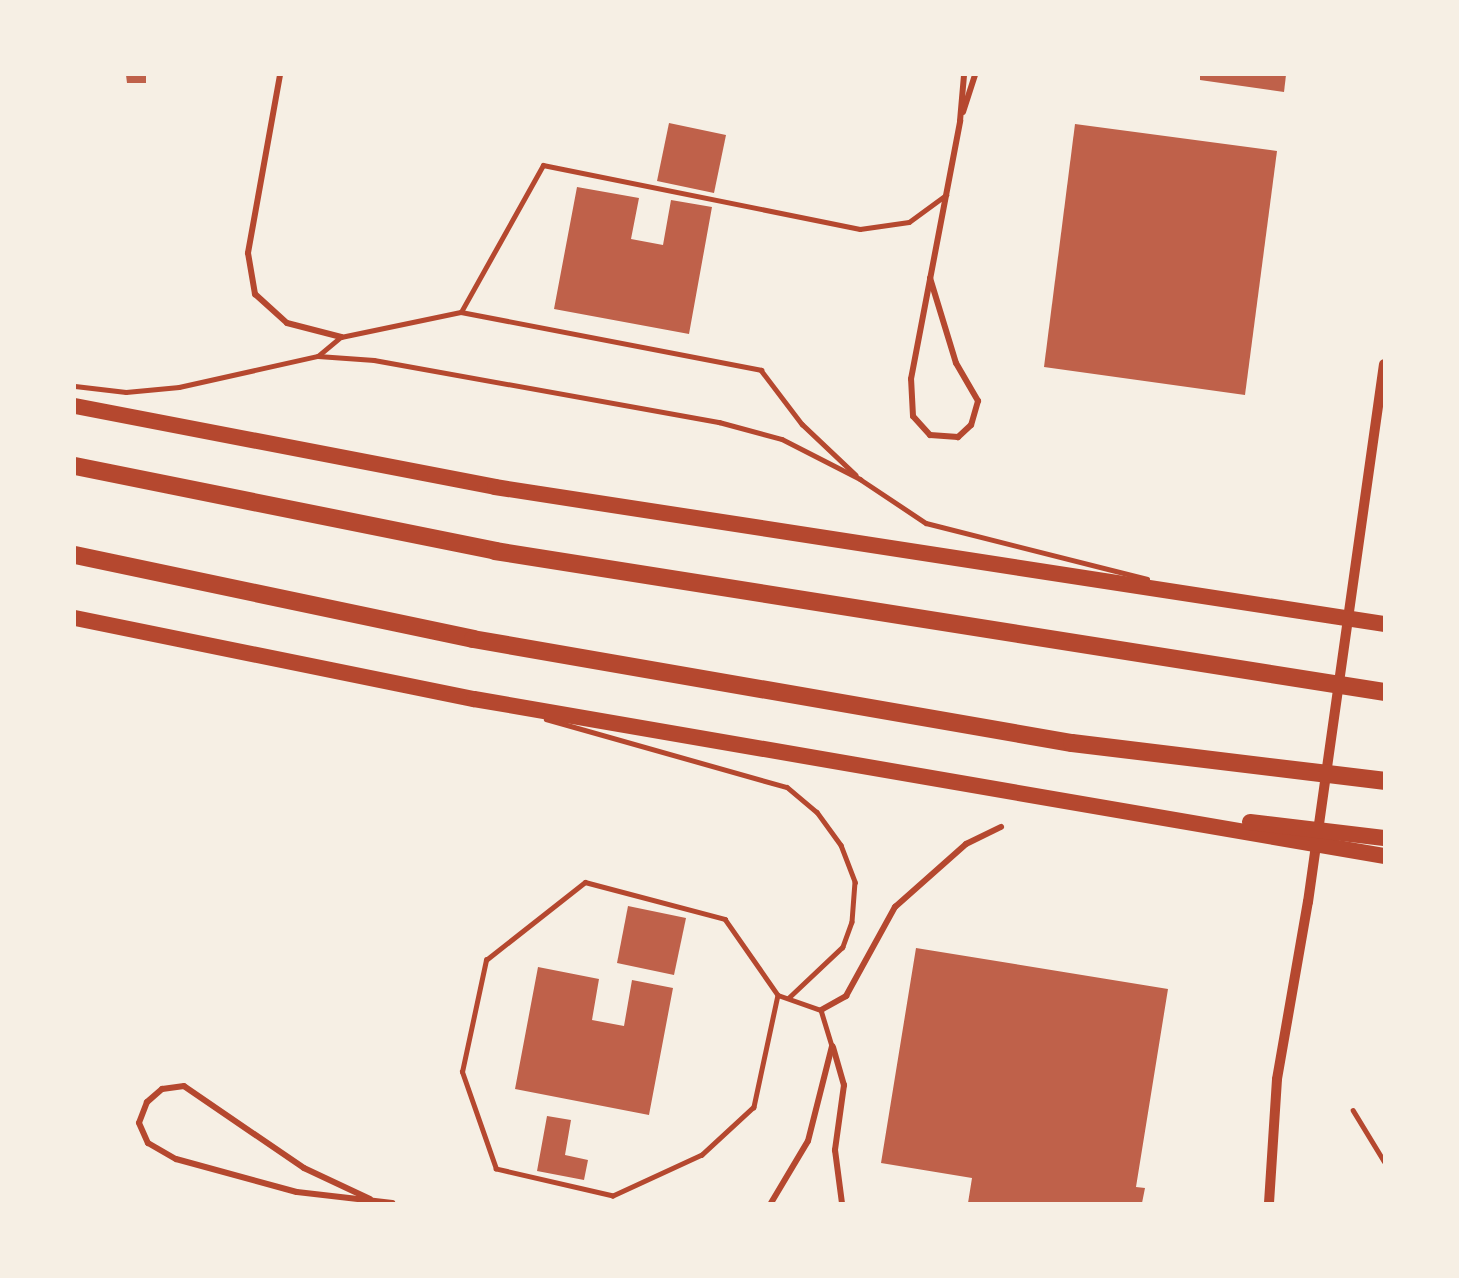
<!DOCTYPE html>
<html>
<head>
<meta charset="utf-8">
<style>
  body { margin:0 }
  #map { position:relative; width:1459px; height:1278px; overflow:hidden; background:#f6efe4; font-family:"Public Sans",sans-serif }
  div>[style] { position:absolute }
  .building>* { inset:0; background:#bf614a }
  .service>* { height:4.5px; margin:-2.25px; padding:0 2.25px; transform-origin:2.25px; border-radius:2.25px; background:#b5482f }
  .minor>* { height:6px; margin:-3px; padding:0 3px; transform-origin:3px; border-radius:3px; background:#b5482f }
  .tertiary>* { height:10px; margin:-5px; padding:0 5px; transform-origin:5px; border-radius:5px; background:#b5482f }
  .trunk>* { height:16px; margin:-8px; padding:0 8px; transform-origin:8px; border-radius:8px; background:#b5482f }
  .motorway>* { height:18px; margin:-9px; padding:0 9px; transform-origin:9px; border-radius:9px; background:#b5482f }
  span { translate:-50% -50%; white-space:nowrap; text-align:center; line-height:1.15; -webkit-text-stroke:4.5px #f6efe4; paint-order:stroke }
  .frame { position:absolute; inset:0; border:76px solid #f6efe4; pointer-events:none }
</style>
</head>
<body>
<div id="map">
  <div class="building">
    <div style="clip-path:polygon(126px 75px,146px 75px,146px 83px,127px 83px)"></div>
    <div style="clip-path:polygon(1200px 75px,1286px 75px,1284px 92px,1200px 80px)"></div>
    <div style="clip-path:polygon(669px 123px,726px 135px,714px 193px,657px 181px)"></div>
    <div style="clip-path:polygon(1075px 124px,1277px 151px,1245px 395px,1044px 367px)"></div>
    <div style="clip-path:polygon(577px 187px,639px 198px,631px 239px,663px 245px,671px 200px,712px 207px,689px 334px,554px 309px)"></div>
    <div style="clip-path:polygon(628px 906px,686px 918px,674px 975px,617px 963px)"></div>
    <div style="clip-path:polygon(916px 948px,1168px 989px,1136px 1187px,1145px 1188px,1142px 1203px,968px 1203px,972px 1178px,881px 1163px)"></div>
    <div style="clip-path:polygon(538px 967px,599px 979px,592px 1020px,624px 1026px,632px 980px,673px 988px,649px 1115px,515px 1089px)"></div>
    <div style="clip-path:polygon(547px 1116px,571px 1120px,565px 1155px,588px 1160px,584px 1180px,537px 1171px)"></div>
  </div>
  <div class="service">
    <div style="left:461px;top:312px;width:168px;rotate:-60.8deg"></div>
    <div style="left:543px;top:165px;width:323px;rotate:11.4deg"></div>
    <div style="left:860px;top:229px;width:49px;rotate:-8.1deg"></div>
    <div style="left:909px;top:222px;width:46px;rotate:-36.1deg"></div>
    <div style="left:318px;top:356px;width:30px;rotate:-40deg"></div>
    <div style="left:341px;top:337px;width:123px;rotate:-11.8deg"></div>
    <div style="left:461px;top:312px;width:306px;rotate:10.9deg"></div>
    <div style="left:761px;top:370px;width:68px;rotate:52.8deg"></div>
    <div style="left:802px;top:424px;width:74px;rotate:43.4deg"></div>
    <div style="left:75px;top:386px;width:51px;rotate:6.7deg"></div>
    <div style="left:126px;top:392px;width:53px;rotate:-5.4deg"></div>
    <div style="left:179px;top:387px;width:142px;rotate:-12.6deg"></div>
    <div style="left:318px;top:356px;width:56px;rotate:4.1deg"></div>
    <div style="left:374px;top:360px;width:351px;rotate:10.2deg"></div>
    <div style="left:719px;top:422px;width:65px;rotate:15.1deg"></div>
    <div style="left:782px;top:439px;width:88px;rotate:27.1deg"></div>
    <div style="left:860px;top:479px;width:79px;rotate:33.7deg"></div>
    <div style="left:926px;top:523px;width:228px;rotate:14.2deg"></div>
    <div style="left:546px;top:719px;width:250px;rotate:15.8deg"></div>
    <div style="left:787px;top:787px;width:39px;rotate:40deg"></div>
    <div style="left:817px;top:812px;width:41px;rotate:54deg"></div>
    <div style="left:841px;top:845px;width:40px;rotate:69deg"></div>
    <div style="left:855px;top:882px;width:40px;rotate:94.3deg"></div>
    <div style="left:852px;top:922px;width:27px;rotate:110deg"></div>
    <div style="left:843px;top:947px;width:74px;rotate:136.6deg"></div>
    <div style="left:778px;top:995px;width:115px;rotate:102.1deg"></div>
    <div style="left:754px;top:1107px;width:71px;rotate:137.3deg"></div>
    <div style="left:702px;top:1155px;width:98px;rotate:155.3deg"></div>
    <div style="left:613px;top:1196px;width:120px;rotate:-167deg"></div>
    <div style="left:496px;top:1169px;width:103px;rotate:-109.3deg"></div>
    <div style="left:462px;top:1072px;width:115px;rotate:-77.9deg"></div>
    <div style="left:486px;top:960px;width:126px;rotate:-38.2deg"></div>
    <div style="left:585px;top:882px;width:145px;rotate:14.8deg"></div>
    <div style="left:725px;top:919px;width:93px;rotate:55.1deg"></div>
    <div style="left:778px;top:995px;width:46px;rotate:19.2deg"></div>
    <div style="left:821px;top:1010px;width:38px;rotate:73deg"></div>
    <div style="left:1353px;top:1110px;width:60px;rotate:58.7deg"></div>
  </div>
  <div class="minor">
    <div style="left:280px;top:75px;width:181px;rotate:100.2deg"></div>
    <div style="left:248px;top:253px;width:42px;rotate:80.3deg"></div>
    <div style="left:255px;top:294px;width:43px;rotate:42.2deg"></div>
    <div style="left:287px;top:323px;width:56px;rotate:14.5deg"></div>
    <div style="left:963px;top:112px;width:39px;rotate:-72deg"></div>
    <div style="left:930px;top:278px;width:89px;rotate:73deg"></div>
    <div style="left:956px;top:363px;width:44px;rotate:59.9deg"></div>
    <div style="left:978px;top:401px;width:25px;rotate:106deg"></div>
    <div style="left:971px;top:425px;width:18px;rotate:137deg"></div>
    <div style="left:958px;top:437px;width:28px;rotate:-176deg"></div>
    <div style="left:930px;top:435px;width:25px;rotate:-132deg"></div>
    <div style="left:913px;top:416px;width:37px;rotate:-93deg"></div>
    <div style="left:911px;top:379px;width:263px;rotate:-79.2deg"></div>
    <div style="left:960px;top:121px;width:46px;rotate:-85deg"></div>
    <div style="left:821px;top:1010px;width:29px;rotate:-29deg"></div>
    <div style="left:846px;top:996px;width:102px;rotate:-61.2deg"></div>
    <div style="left:895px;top:907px;width:95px;rotate:-41.6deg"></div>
    <div style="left:966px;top:844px;width:39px;rotate:-26deg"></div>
    <div style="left:833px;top:1047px;width:40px;rotate:74deg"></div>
    <div style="left:844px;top:1085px;width:66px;rotate:97.9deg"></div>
    <div style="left:835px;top:1150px;width:53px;rotate:82.5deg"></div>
    <div style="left:370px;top:1199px;width:73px;rotate:-154.8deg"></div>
    <div style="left:304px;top:1168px;width:145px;rotate:-145.7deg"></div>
    <div style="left:184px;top:1086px;width:22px;rotate:172deg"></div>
    <div style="left:162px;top:1089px;width:20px;rotate:139deg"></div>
    <div style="left:147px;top:1102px;width:22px;rotate:111deg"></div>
    <div style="left:139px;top:1123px;width:22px;rotate:66deg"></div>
    <div style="left:148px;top:1143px;width:32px;rotate:30deg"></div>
    <div style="left:176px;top:1159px;width:125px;rotate:15.3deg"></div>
    <div style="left:297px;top:1192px;width:96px;rotate:6.6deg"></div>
    <div style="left:771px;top:1203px;width:72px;rotate:-59.2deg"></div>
    <div style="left:808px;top:1141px;width:98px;rotate:-75.8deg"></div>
  </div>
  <div class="tertiary">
    <div style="left:1269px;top:1203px;width:124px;rotate:-86.3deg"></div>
    <div style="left:1277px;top:1079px;width:180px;rotate:-80.1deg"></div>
    <div style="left:1308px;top:902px;width:543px;rotate:-81.96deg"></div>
  </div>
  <div class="trunk">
    <div style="left:75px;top:406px;width:428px;rotate:10.9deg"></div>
    <div style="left:495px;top:487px;width:899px;rotate:8.76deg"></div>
    <div style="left:75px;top:618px;width:407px;rotate:11.5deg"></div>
    <div style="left:474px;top:699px;width:923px;rotate:9.79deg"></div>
    <div style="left:1250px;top:822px;width:135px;rotate:6.8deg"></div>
  </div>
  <div class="motorway">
    <div style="left:75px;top:466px;width:429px;rotate:11.4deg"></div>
    <div style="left:495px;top:551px;width:900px;rotate:9.01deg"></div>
    <div style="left:75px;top:555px;width:407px;rotate:11.9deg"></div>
    <div style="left:473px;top:639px;width:608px;rotate:9.85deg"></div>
    <div style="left:1072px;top:743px;width:314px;rotate:6.9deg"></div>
  </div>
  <div class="frame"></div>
</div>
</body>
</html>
